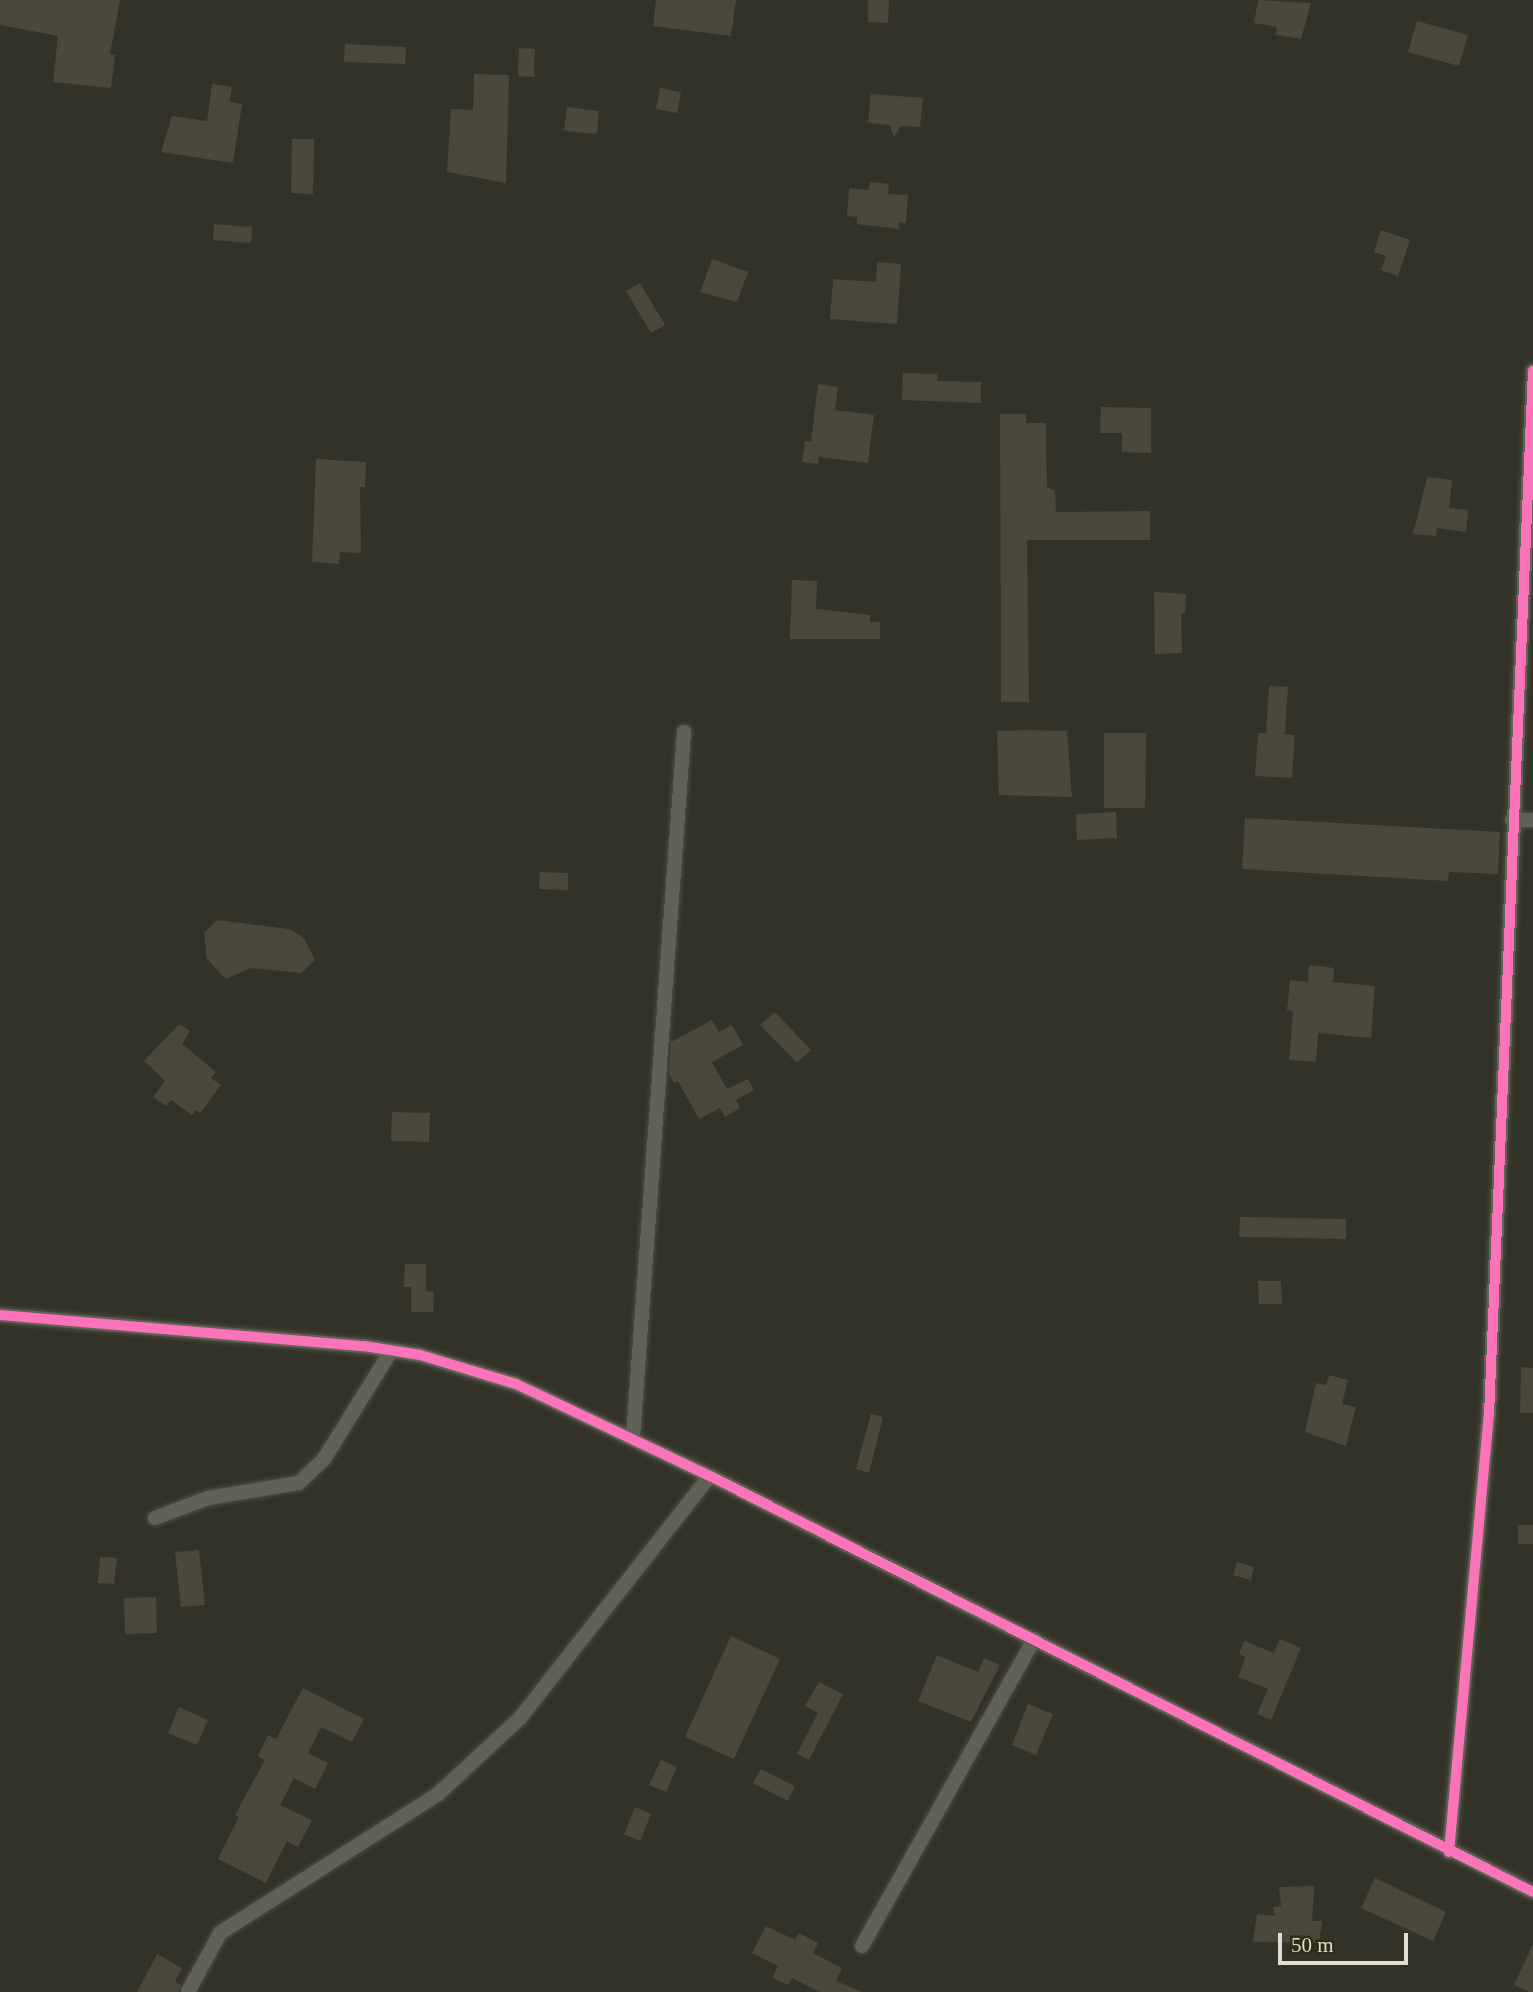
<!DOCTYPE html>
<html>
<head>
<meta charset="utf-8">
<style>
  body { margin:0 }
  #map { position:relative; width:1533px; height:1992px; overflow:hidden; background:#333227; font-family:Georgia,serif }
  div>[style] { position:absolute }
  .building>* { inset:0; background:#4a483b }
  .roads { filter:drop-shadow(0 0 2px #4e4d43) drop-shadow(0 0 2px #4e4d43) }
  .minor>* { height:14px; margin:-7px; padding:0 7px; transform-origin:7px; border-radius:7px; background:#626158 }
  .cycleway>* { height:10px; margin:-5px; padding:0 5px; transform-origin:5px; border-radius:5px; background:#fb73b8 }
  span { translate:-50% -50%; white-space:nowrap; text-align:center; line-height:1.15; -webkit-text-stroke:7px #2f2d17; paint-order:stroke }
  .scale { position:absolute; left:1278px; top:1933px; width:130px; height:32px; box-sizing:border-box; border:4px solid #dfded0; border-top:0; padding-left:9px; font-size:21px; line-height:24px; white-space:nowrap; color:#dfded0; -webkit-text-stroke:5px #2f2d17; paint-order:stroke }
</style>
</head>
<body>
<div id="map">
  <div class="building">
    <div style="clip-path:polygon(0 0,120px 0,110px 54px,115px 55px,111px 88px,53px 82px,58px 36px,0 25px)"></div>
    <div style="clip-path:polygon(656px 0,736px 0,731px 36px,653px 26px)"></div>
    <div style="clip-path:polygon(868px 0,889px 0,888px 23px,868px 22px)"></div>
    <div style="clip-path:polygon(1258px 0,1311px 3px,1301px 39px,1276px 35px,1277px 27px,1254px 23px)"></div>
    <div style="clip-path:polygon(1417px 21px,1468px 35px,1459px 66px,1408px 52px)"></div>
    <div style="clip-path:polygon(345px 44px,406px 47px,405px 64px,344px 62px)"></div>
    <div style="clip-path:polygon(519px 48px,535px 49px,534px 77px,518px 76px)"></div>
    <div style="clip-path:polygon(474px 74px,509px 75px,506px 183px,447px 172px,451px 109px,473px 110px)"></div>
    <div style="clip-path:polygon(212px 84px,232px 87px,230px 102px,242px 104px,233px 163px,161px 152px,172px 116px,207px 121px)"></div>
    <div style="clip-path:polygon(660px 88px,681px 92px,677px 113px,656px 109px)"></div>
    <div style="clip-path:polygon(871px 94px,923px 98px,920px 127px,901px 126px,894px 137px,890px 125px,868px 123px)"></div>
    <div style="clip-path:polygon(567px 107px,599px 111px,597px 134px,564px 131px)"></div>
    <div style="clip-path:polygon(292px 139px,314px 139px,313px 194px,291px 193px)"></div>
    <div style="clip-path:polygon(870px 182px,889px 184px,888px 194px,908px 195px,906px 223px,899px 222px,899px 229px,857px 224px,857px 217px,847px 216px,849px 188px,869px 190px)"></div>
    <div style="clip-path:polygon(214px 224px,252px 227px,251px 243px,213px 240px)"></div>
    <div style="clip-path:polygon(1381px 230px,1410px 240px,1398px 276px,1381px 270px,1386px 256px,1374px 252px)"></div>
    <div style="clip-path:polygon(712px 259px,748px 272px,737px 302px,700px 292px)"></div>
    <div style="clip-path:polygon(877px 262px,901px 264px,897px 324px,830px 319px,833px 279px,876px 282px)"></div>
    <div style="clip-path:polygon(640px 283px,665px 325px,651px 333px,626px 291px)"></div>
    <div style="clip-path:polygon(903px 373px,937px 374px,937px 381px,981px 382px,981px 403px,902px 400px)"></div>
    <div style="clip-path:polygon(818px 384px,838px 387px,835px 410px,874px 415px,868px 463px,819px 457px,818px 464px,802px 462px,805px 441px,811px 442px)"></div>
    <div style="clip-path:polygon(1101px 407px,1151px 408px,1151px 453px,1122px 452px,1122px 433px,1100px 433px)"></div>
    <div style="clip-path:polygon(1000px 414px,1026px 414px,1026px 423px,1046px 423px,1047px 487px,1055px 491px,1056px 512px,1150px 511px,1150px 540px,1027px 540px,1029px 702px,1001px 702px)"></div>
    <div style="clip-path:polygon(316px 459px,366px 462px,365px 487px,360px 487px,361px 553px,340px 552px,339px 564px,312px 562px)"></div>
    <div style="clip-path:polygon(1427px 477px,1452px 480px,1449px 508px,1468px 510px,1466px 532px,1437px 528px,1436px 536px,1413px 534px)"></div>
    <div style="clip-path:polygon(792px 580px,817px 581px,816px 609px,870px 615px,870px 622px,880px 622px,880px 639px,790px 639px)"></div>
    <div style="clip-path:polygon(1154px 592px,1186px 594px,1185px 613px,1181px 613px,1182px 653px,1155px 654px)"></div>
    <div style="clip-path:polygon(1269px 686px,1288px 687px,1285px 734px,1295px 735px,1292px 778px,1255px 776px,1258px 733px,1266px 733px)"></div>
    <div style="clip-path:polygon(1027px 730px,1067px 731px,1072px 797px,999px 795px,997px 731px)"></div>
    <div style="clip-path:polygon(1104px 733px,1146px 733px,1145px 808px,1104px 808px)"></div>
    <div style="clip-path:polygon(1116px 812px,1117px 838px,1077px 840px,1076px 814px)"></div>
    <div style="clip-path:polygon(1245px 818px,1500px 832px,1498px 874px,1449px 872px,1448px 881px,1242px 869px)"></div>
    <div style="clip-path:polygon(540px 872px,568px 873px,568px 890px,539px 889px)"></div>
    <div style="clip-path:polygon(217px 920px,289px 929px,304px 938px,315px 960px,301px 973px,251px 968px,226px 979px,207px 959px,204px 933px)"></div>
    <div style="clip-path:polygon(1309px 965px,1334px 968px,1333px 982px,1375px 986px,1371px 1038px,1318px 1033px,1316px 1062px,1289px 1060px,1293px 1011px,1287px 1010px,1290px 980px,1308px 982px)"></div>
    <div style="clip-path:polygon(775px 1012px,811px 1050px,797px 1063px,760px 1025px)"></div>
    <div style="clip-path:polygon(712px 1020px,719px 1032px,732px 1025px,743px 1045px,712px 1062px,727px 1089px,748px 1079px,754px 1090px,736px 1100px,740px 1108px,725px 1117px,720px 1108px,699px 1119px,678px 1081px,674px 1083px,669px 1073px,671px 1042px)"></div>
    <div style="clip-path:polygon(179px 1024px,190px 1031px,182px 1044px,216px 1072px,211px 1078px,221px 1085px,200px 1113px,196px 1110px,192px 1115px,171px 1100px,166px 1106px,153px 1097px,165px 1081px,144px 1061px)"></div>
    <div style="clip-path:polygon(392px 1112px,430px 1113px,429px 1142px,391px 1141px)"></div>
    <div style="clip-path:polygon(1240px 1217px,1346px 1219px,1346px 1239px,1239px 1237px)"></div>
    <div style="clip-path:polygon(405px 1264px,426px 1264px,426px 1291px,434px 1292px,433px 1312px,411px 1312px,411px 1287px,404px 1287px)"></div>
    <div style="clip-path:polygon(1258px 1281px,1281px 1281px,1282px 1304px,1259px 1304px)"></div>
    <div style="clip-path:polygon(1521px 1367px,1533px 1368px,1533px 1413px,1520px 1413px)"></div>
    <div style="clip-path:polygon(1329px 1375px,1348px 1380px,1342px 1404px,1356px 1407px,1346px 1446px,1305px 1432px,1316px 1383px,1326px 1385px)"></div>
    <div style="clip-path:polygon(871px 1414px,883px 1417px,869px 1473px,856px 1469px)"></div>
    <div style="clip-path:polygon(1518px 1525px,1533px 1525px,1533px 1544px,1518px 1544px)"></div>
    <div style="clip-path:polygon(199px 1550px,205px 1605px,181px 1607px,175px 1552px)"></div>
    <div style="clip-path:polygon(100px 1557px,117px 1558px,114px 1584px,98px 1583px)"></div>
    <div style="clip-path:polygon(1237px 1562px,1254px 1567px,1251px 1580px,1233px 1575px)"></div>
    <div style="clip-path:polygon(156px 1597px,157px 1633px,125px 1634px,124px 1598px)"></div>
    <div style="clip-path:polygon(731px 1636px,780px 1659px,734px 1759px,685px 1737px)"></div>
    <div style="clip-path:polygon(1280px 1639px,1301px 1648px,1271px 1720px,1257px 1714px,1268px 1689px,1238px 1677px,1246px 1657px,1239px 1654px,1244px 1641px,1274px 1653px)"></div>
    <div style="clip-path:polygon(937px 1655px,978px 1672px,984px 1658px,1000px 1665px,971px 1722px,918px 1701px)"></div>
    <div style="clip-path:polygon(819px 1682px,843px 1694px,809px 1760px,797px 1754px,818px 1713px,805px 1706px)"></div>
    <div style="clip-path:polygon(303px 1688px,364px 1719px,352px 1742px,321px 1727px,308px 1753px,328px 1763px,315px 1789px,294px 1778px,280px 1805px,312px 1820px,298px 1847px,287px 1841px,266px 1883px,218px 1859px,239px 1817px,235px 1815px,265px 1760px,258px 1756px,268px 1735px,276px 1739px)"></div>
    <div style="clip-path:polygon(1028px 1704px,1053px 1714px,1036px 1755px,1012px 1745px)"></div>
    <div style="clip-path:polygon(179px 1707px,208px 1720px,197px 1745px,168px 1733px)"></div>
    <div style="clip-path:polygon(661px 1760px,677px 1767px,666px 1792px,649px 1785px)"></div>
    <div style="clip-path:polygon(761px 1769px,795px 1786px,788px 1801px,753px 1783px)"></div>
    <div style="clip-path:polygon(635px 1807px,651px 1814px,640px 1841px,624px 1834px)"></div>
    <div style="clip-path:polygon(1375px 1878px,1446px 1912px,1433px 1941px,1361px 1908px)"></div>
    <div style="clip-path:polygon(1314px 1886px,1312px 1921px,1322px 1921px,1319px 1943px,1253px 1942px,1257px 1914px,1275px 1916px,1273px 1907px,1281px 1906px,1279px 1887px)"></div>
    <div style="clip-path:polygon(766px 1926px,795px 1940px,799px 1933px,818px 1943px,813px 1953px,842px 1968px,836px 1981px,862px 1992px,819px 1992px,792px 1978px,788px 1985px,772px 1978px,778px 1966px,752px 1953px)"></div>
    <div style="clip-path:polygon(1533px 1944px,1533px 1992px,1530px 1992px,1514px 1985px)"></div>
    <div style="clip-path:polygon(157px 1954px,182px 1968px,175px 1982px,181px 1985px,178px 1992px,137px 1992px)"></div>
  </div>
  <div class="roads">
    <div class="minor">
      <div style="left:1512px;top:820px;width:21px"></div>
      <div style="left:0;top:1315px;width:365px;rotate:4.9deg"></div>
      <div style="left:364px;top:1346px;width:57px;rotate:9.1deg"></div>
      <div style="left:420px;top:1355px;width:100px;rotate:16.8deg"></div>
      <div style="left:516px;top:1384px;width:215px;rotate:25.4deg"></div>
      <div style="left:710px;top:1476px;width:922px;rotate:26.82deg"></div>
      <div style="left:633px;top:1437px;width:707px;rotate:-85.86deg"></div>
      <div style="left:155px;top:1518px;width:57px;rotate:-20.7deg"></div>
      <div style="left:208px;top:1498px;width:92px;rotate:-9.4deg"></div>
      <div style="left:299px;top:1483px;width:35px;rotate:-44deg"></div>
      <div style="left:324px;top:1459px;width:127px;rotate:-58.2deg"></div>
      <div style="left:1449px;top:1852px;width:439px;rotate:-84.8deg"></div>
      <div style="left:1489px;top:1415px;width:1045px;rotate:-87.59deg"></div>
      <div style="left:862px;top:1946px;width:352px;rotate:-60.7deg"></div>
      <div style="left:188px;top:1992px;width:67px;rotate:-61.5deg"></div>
      <div style="left:220px;top:1933px;width:259px;rotate:-32.5deg"></div>
      <div style="left:438px;top:1794px;width:112px;rotate:-42.8deg"></div>
      <div style="left:520px;top:1718px;width:308px;rotate:-51.9deg"></div>
    </div>
  </div>
  <div class="cycleway">
    <div style="left:0;top:1315px;width:365px;rotate:4.9deg"></div>
    <div style="left:364px;top:1346px;width:57px;rotate:9.1deg"></div>
    <div style="left:420px;top:1355px;width:100px;rotate:16.8deg"></div>
    <div style="left:516px;top:1384px;width:215px;rotate:25.4deg"></div>
    <div style="left:710px;top:1476px;width:922px;rotate:26.82deg"></div>
    <div style="left:1449px;top:1852px;width:439px;rotate:-84.8deg"></div>
    <div style="left:1489px;top:1415px;width:1045px;rotate:-87.59deg"></div>
  </div>
  <div class="scale">50 m</div>
</div>
</body>
</html>
